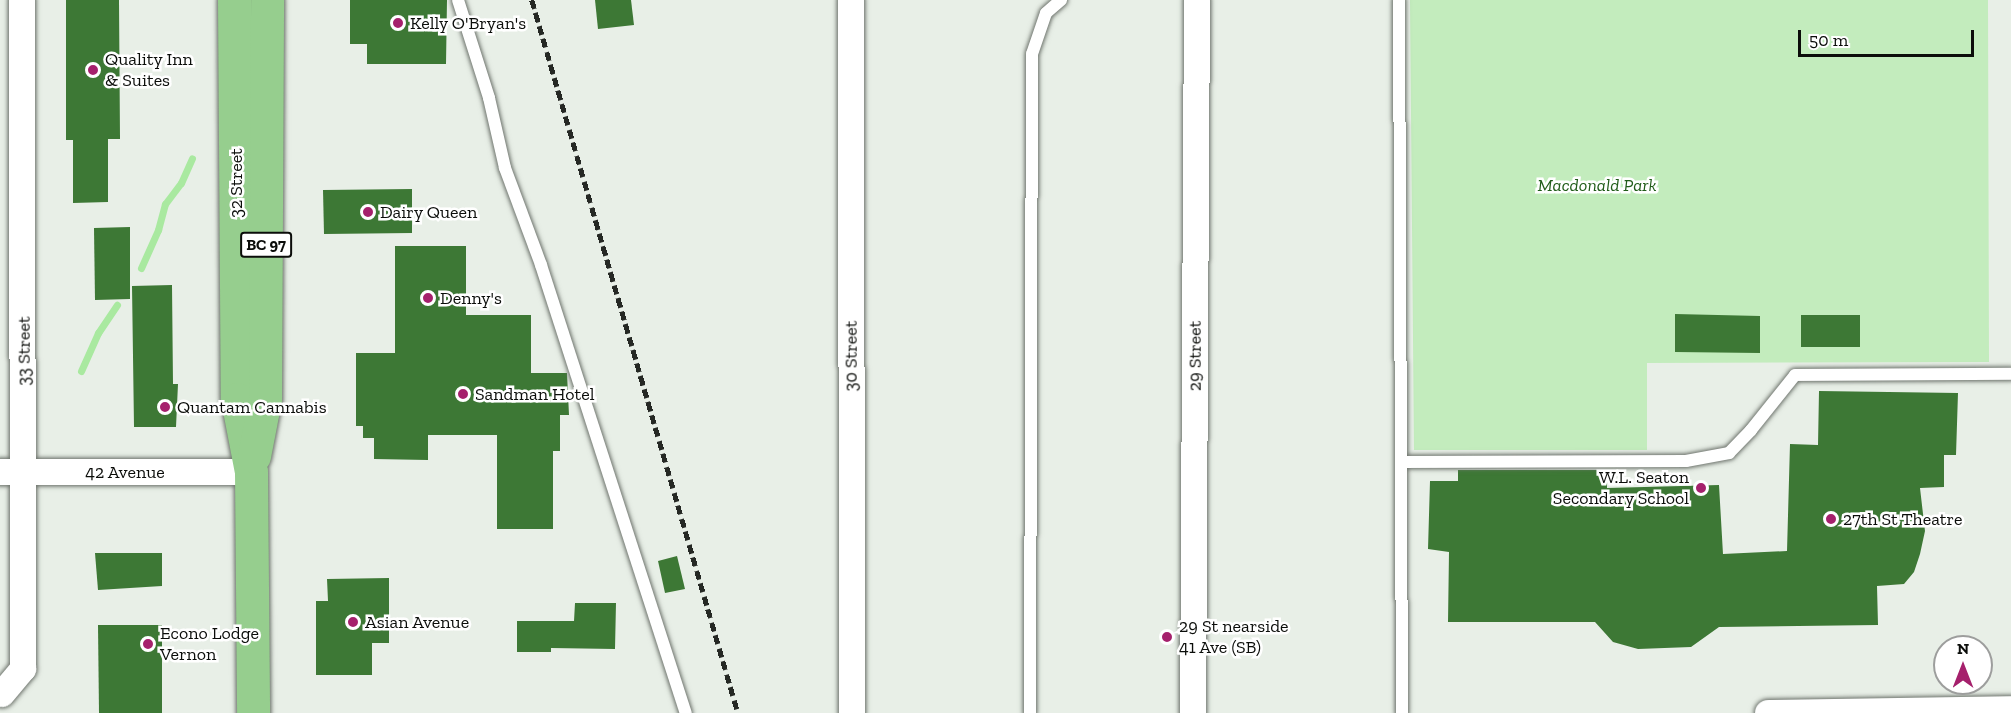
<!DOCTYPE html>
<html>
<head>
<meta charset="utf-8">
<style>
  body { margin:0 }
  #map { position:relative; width:2011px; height:713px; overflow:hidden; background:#e8efe7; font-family:"Zilla Slab",serif }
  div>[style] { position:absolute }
  .green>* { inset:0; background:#c3ecbd }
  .stream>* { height:7px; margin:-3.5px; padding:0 3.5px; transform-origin:3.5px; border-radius:3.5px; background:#a9e9a0 }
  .building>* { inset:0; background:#3d7835 }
  .roads { filter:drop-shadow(0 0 2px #6f756e) drop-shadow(0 0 2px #6f756e) }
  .service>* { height:12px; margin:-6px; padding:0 6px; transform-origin:6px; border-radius:6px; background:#fff }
  .minor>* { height:26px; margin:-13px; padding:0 13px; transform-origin:13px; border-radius:13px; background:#fff }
  .trunk>* { height:33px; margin:-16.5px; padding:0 16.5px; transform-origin:16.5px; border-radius:16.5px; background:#96ce8e }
  .rail>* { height:4.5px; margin-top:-2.25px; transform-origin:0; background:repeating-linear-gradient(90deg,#252824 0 9px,transparent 0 13.5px) }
  .dots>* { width:16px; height:16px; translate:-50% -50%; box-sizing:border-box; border:3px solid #fff; border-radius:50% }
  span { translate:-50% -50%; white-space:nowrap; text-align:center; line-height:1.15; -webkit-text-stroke:5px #fff; paint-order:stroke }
  .shield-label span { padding:2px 4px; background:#fff; border:2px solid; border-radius:4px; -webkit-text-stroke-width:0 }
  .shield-label { font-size:16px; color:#0b0d0a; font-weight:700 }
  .poi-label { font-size:18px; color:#0b0d0a }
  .left { translate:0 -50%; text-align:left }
  .right { translate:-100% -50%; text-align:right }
  .street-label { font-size:18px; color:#0b0d0a }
  .park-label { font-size:18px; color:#205c18; font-style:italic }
  .north { position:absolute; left:1933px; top:635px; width:60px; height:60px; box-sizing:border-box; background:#fff; border:2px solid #9d9e9d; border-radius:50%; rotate:0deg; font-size:16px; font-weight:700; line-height:24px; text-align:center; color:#0b0d0a }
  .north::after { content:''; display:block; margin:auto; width:21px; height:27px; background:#a5206c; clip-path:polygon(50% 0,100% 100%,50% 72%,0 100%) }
  .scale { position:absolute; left:1798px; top:30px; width:176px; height:27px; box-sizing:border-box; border:3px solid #0b0d0a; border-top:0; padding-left:8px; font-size:18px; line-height:21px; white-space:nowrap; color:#0b0d0a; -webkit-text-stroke:4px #fff; paint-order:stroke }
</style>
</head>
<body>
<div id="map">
  <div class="green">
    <div style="clip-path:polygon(1410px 0,1988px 0,1989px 362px,1647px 363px,1647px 450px,1414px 450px)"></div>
  </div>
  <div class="stream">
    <div style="left:141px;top:268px;width:42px;rotate:-65.9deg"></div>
    <div style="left:158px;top:230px;width:27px;rotate:-75deg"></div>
    <div style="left:165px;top:204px;width:26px;rotate:-53deg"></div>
    <div style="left:181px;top:183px;width:27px;rotate:-66deg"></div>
    <div style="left:81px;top:371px;width:42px;rotate:-65.9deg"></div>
    <div style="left:98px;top:333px;width:34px;rotate:-56deg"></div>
  </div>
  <div class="building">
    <div style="clip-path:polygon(66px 0,119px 0,120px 139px,108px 139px,108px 202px,73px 203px,73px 140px,66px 140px)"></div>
    <div style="clip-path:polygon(350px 0,447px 0,446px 64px,367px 64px,367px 44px,350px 44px)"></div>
    <div style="clip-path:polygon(595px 0,631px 0,634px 25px,598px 29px)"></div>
    <div style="clip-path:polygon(412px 189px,412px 233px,324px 234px,323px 190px)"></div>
    <div style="clip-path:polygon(130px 227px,130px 299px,95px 300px,94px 228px)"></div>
    <div style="clip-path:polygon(395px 246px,466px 246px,466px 315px,531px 315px,531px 373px,567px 373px,569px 415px,560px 415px,560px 451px,553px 451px,553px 529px,497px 529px,497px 435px,428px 435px,428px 460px,374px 459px,374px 438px,363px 438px,363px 426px,356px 426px,356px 353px,395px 353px)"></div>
    <div style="clip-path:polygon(172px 285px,173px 384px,178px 384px,176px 427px,134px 427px,132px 286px)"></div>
    <div style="clip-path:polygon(1675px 314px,1760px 316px,1760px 353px,1675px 352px)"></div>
    <div style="clip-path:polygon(1801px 315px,1860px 315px,1860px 347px,1801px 347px)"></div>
    <div style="clip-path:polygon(1819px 391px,1958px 393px,1956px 455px,1944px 455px,1944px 487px,1920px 488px,1925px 531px,1920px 554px,1914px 572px,1904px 584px,1877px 586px,1878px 625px,1719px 627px,1691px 647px,1638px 649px,1613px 642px,1595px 622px,1448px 622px,1449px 552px,1428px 549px,1430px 481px,1458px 481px,1458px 470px,1607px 470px,1607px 488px,1719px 485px,1723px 554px,1787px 551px,1790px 444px,1818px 445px)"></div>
    <div style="clip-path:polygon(95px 553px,162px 553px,162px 586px,98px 590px)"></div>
    <div style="clip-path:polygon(677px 556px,685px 589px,665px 593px,658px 561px)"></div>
    <div style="clip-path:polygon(389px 578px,389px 643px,372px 643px,372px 675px,316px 675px,316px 601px,328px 601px,327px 579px)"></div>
    <div style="clip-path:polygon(575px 603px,616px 603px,615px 649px,551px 648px,551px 652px,517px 652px,517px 621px,574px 621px)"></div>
    <div style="clip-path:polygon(98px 625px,162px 625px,162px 713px,99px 713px)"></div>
  </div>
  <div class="roads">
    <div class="service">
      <div style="left:458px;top:0;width:103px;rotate:72.4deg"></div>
      <div style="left:489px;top:98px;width:72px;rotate:77.1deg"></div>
      <div style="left:505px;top:168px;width:103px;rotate:69.6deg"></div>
      <div style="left:541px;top:265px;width:471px;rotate:72.1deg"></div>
      <div style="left:1399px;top:0;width:713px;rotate:89.76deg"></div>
      <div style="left:1401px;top:462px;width:285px;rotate:-0.2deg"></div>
      <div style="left:1686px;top:461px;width:44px;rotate:-10.5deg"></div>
      <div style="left:1729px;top:453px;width:32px;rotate:-46deg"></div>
      <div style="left:1751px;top:430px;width:70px;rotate:-51.3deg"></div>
      <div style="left:1795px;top:375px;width:216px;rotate:-0.3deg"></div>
      <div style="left:1030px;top:713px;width:659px;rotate:-89.83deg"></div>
      <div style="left:1032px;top:54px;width:43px;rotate:-71.1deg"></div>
      <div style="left:1046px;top:13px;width:20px;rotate:-41deg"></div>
    </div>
    <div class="minor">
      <div style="left:851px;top:0;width:713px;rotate:89.92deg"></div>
      <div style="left:0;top:472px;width:251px"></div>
      <div style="left:2px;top:694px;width:33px;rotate:-50deg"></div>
      <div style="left:23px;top:669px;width:669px;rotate:-90.09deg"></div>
      <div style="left:1193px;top:713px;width:713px;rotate:-89.68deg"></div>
      <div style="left:1768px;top:713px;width:243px;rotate:-0.9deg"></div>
    </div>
    <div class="trunk">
      <div style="left:234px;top:0;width:399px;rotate:89.6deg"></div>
      <div style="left:237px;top:399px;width:74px;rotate:79.1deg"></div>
      <div style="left:251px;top:472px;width:241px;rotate:89.5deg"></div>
      <div style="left:254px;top:456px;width:58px;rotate:-79.1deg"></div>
      <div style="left:265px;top:399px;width:399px;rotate:-89.7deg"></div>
    </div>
  </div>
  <div class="rail">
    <div style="left:532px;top:0;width:742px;rotate:73.88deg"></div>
  </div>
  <div class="dots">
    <div style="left:398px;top:23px;background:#a5206c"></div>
    <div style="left:93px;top:70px;background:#a5206c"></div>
    <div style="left:368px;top:212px;background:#a5206c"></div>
    <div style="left:428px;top:298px;background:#a5206c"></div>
    <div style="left:463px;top:394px;background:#a5206c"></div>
    <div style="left:165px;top:407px;background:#a5206c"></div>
    <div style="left:1701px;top:488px;background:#a5206c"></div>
    <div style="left:1831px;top:519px;background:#a5206c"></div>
    <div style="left:353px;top:622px;background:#a5206c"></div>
    <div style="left:1167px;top:637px;background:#a5206c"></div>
    <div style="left:148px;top:644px;background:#a5206c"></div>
  </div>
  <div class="shield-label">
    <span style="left:266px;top:245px">BC 97</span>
  </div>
  <div class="poi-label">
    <span class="left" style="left:410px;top:23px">Kelly O'Bryan's</span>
    <span class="left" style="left:105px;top:70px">Quality Inn<br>&amp; Suites</span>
    <span class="left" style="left:380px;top:212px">Dairy Queen</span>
    <span class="left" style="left:440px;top:298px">Denny's</span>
    <span class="left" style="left:475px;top:394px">Sandman Hotel</span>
    <span class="left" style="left:177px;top:407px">Quantam Cannabis</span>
    <span class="right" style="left:1689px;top:488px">W.L. Seaton<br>Secondary School</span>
    <span class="left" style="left:1843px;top:519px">27th St Theatre</span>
    <span class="left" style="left:365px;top:622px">Asian Avenue</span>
    <span class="left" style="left:1179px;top:637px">29 St nearside<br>41 Ave (SB)</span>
    <span class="left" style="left:160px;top:644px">Econo Lodge<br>Vernon</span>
  </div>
  <div class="street-label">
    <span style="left:236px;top:183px;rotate:-90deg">32 Street</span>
    <span style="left:24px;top:351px;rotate:-90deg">33 Street</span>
    <span style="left:851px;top:356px;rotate:-90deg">30 Street</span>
    <span style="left:1195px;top:356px;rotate:-90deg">29 Street</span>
    <span style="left:125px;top:472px">42 Avenue</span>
  </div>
  <div class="park-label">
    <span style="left:1597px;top:185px">Macdonald Park</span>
  </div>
  <div class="north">N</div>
  <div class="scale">50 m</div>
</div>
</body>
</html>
